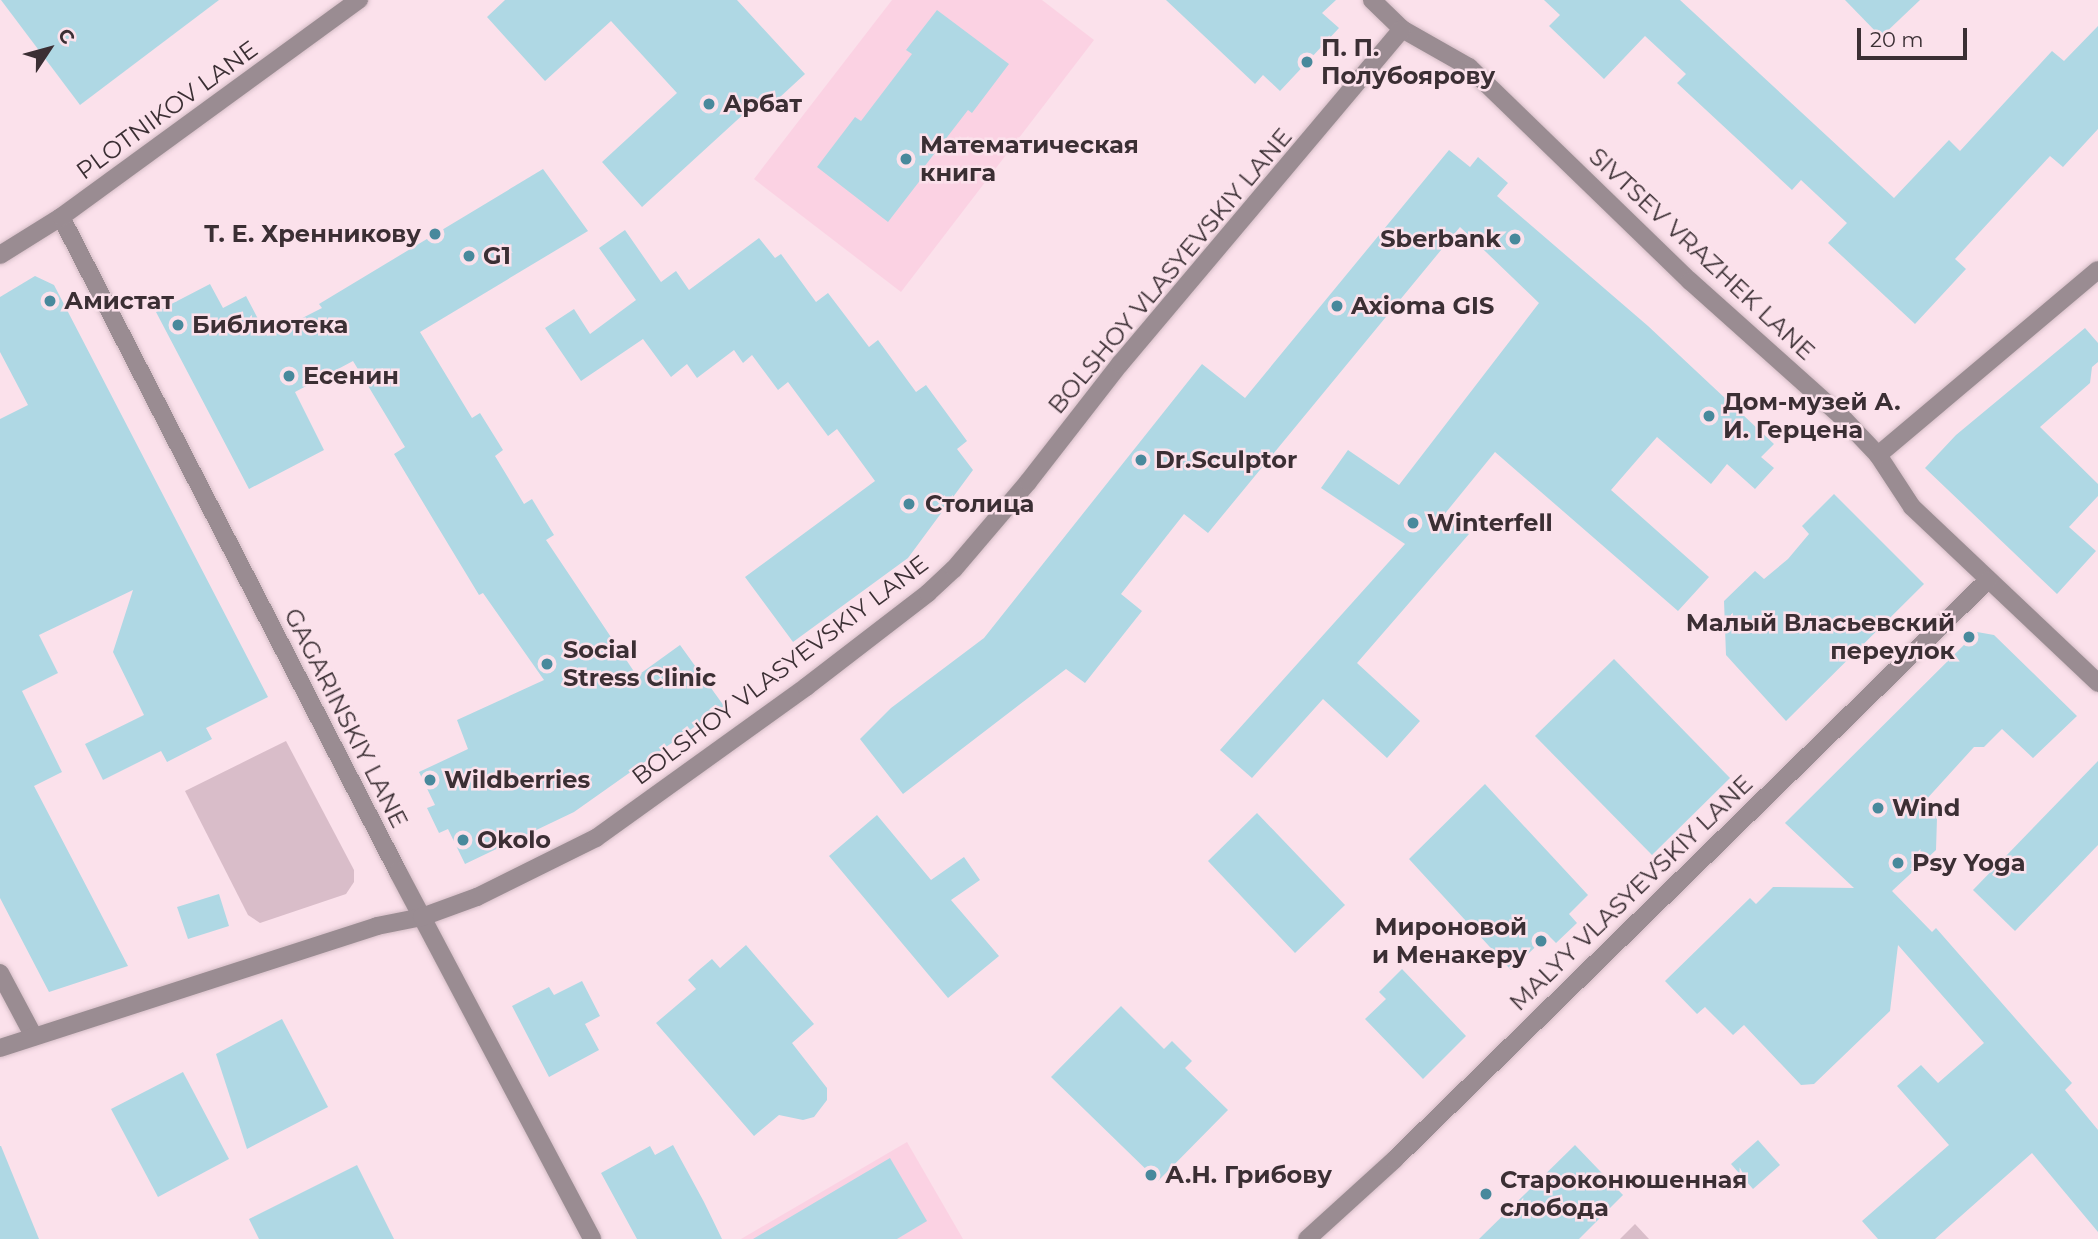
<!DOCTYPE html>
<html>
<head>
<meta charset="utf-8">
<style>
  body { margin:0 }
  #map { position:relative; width:2098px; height:1239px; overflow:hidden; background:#fbe1eb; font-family:Montserrat,sans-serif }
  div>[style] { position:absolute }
  .built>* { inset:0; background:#fbd2e3 }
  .green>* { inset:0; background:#d9bdc9 }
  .building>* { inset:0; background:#afd8e4 }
  .roads { filter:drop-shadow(0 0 2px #d5bdc6) drop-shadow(0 0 2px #d5bdc6) }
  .minor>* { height:18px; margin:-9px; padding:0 9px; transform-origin:9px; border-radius:9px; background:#9a8c92 }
  .dots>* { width:19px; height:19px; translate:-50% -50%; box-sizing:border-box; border:4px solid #fbe1eb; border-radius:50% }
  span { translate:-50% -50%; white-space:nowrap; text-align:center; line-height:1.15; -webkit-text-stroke:5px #fbe1eb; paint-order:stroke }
  .poi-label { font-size:24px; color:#3b2f34; font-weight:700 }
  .left { translate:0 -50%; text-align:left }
  .right { translate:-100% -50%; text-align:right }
  .street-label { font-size:24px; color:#3b2f34 }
  .north { position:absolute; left:14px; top:14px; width:70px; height:70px; -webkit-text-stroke:5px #fbe1eb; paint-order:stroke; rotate:54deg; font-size:19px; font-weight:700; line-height:28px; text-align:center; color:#3b2f34 }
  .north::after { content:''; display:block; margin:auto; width:24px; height:32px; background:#3b2f34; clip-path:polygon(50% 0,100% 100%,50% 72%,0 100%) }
  .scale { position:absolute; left:1857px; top:28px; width:110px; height:32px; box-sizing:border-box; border:4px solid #3b2f34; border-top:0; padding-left:9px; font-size:21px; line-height:24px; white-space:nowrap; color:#3b2f34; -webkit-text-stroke:5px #fbe1eb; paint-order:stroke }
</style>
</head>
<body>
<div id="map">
  <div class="built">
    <div style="clip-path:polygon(892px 0,1042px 0,1094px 40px,901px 292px,754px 179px)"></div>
    <div style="clip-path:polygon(907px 1142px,963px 1239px,741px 1239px)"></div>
  </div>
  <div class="green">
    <div style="clip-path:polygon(286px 741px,354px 870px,354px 882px,346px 894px,260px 923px,248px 915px,185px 791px)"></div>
    <div style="clip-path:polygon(1635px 1224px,1649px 1239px,1620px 1239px)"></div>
  </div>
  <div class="building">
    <div style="clip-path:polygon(1px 0,219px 0,80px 105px)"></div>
    <div style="clip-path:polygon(505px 0,737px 0,805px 74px,767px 109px,759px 100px,642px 207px,602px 162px,677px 93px,611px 21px,545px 81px,487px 17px)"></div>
    <div style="clip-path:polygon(1166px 0,1336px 0,1322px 13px,1339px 28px,1280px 91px,1263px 75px,1255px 84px)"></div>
    <div style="clip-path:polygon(1544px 0,1680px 0,1894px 198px,1949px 140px,1960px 151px,2052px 51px,2064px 61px,2098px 26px,2098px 129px,2063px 167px,2050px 156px,1955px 259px,1966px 269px,1915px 324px,1828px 243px,1847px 223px,1801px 180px,1792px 190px,1677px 83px,1686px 74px,1645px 36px,1604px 79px,1549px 26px,1560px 15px)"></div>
    <div style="clip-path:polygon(1845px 0,1920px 0,1881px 37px)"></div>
    <div style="clip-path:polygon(937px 10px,1009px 64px,972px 113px,968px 110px,921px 171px,925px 174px,888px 222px,817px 167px,855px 117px,861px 121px,912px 54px,906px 50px)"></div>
    <div style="clip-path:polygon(1449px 150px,1470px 167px,1478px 157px,1508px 183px,1497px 196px,1648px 326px,1774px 444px,1761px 457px,1774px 468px,1755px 489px,1727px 464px,1711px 484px,1657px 437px,1611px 490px,1709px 577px,1678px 611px,1495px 452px,1443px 516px,1469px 534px,1357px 663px,1420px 721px,1387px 758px,1323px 699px,1252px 778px,1220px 750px,1405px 544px,1321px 488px,1348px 450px,1399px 485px,1539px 303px,1460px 227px,1208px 533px,1184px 514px,1121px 594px,1142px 611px,1085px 683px,1066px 669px,903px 794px,860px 739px,891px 708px,984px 638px,1202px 364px,1245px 398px)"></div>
    <div style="clip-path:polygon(543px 169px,588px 231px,420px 332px,472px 418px,480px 413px,503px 450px,495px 456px,524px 504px,532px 499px,554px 535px,546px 540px,637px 676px,680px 645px,724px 706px,574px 812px,465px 864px,448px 829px,439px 833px,427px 808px,435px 805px,419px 772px,468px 749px,457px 720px,544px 680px,483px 593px,479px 595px,436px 524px,394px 454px,405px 447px,353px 361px,295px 392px,324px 450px,249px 489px,156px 312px,210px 284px,223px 308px,246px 296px,267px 336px,322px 308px,319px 304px)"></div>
    <div style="clip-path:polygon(625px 230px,661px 282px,676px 271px,689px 290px,759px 238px,775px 258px,781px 254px,816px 302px,828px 293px,869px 347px,878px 340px,916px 392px,926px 385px,967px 441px,957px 449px,973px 470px,908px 558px,793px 642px,745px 577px,875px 481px,837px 429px,828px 436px,788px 382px,778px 390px,752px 355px,743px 363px,734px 350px,697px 378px,687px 364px,671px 377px,643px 339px,581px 381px,545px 328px,574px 309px,590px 334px,636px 300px,599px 248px)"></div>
    <div style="clip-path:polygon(35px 276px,54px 285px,268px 697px,206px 728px,212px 739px,167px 762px,161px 751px,103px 780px,85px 744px,144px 715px,113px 652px,133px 590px,39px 635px,58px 673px,22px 691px,62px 772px,34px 786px,128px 966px,49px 992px,0 898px,0 419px,28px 405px,0 352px,0 297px)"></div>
    <div style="clip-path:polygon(2085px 328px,2098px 343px,2098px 362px,2092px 367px,2090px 383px,2040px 427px,2098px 484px,2098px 496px,2069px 527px,2096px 551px,2057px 594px,1925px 468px,1956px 435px)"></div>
    <div style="clip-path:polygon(1834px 494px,1924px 584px,1786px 721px,1726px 655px,1724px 601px,1755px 571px,1764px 579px,1788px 559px,1809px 534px,1802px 526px)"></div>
    <div style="clip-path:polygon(1977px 632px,1994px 635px,2077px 716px,2033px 758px,2002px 729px,1984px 747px,1974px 747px,1924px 802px,1937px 818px,1936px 850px,1892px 891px,1932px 932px,1936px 928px,2072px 1083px,2065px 1090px,2098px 1130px,2098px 1232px,2032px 1153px,1935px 1239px,1878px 1239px,1862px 1221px,1949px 1145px,1897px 1086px,1921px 1065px,1938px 1083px,1984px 1043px,1898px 945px,1890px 1011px,1814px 1084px,1801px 1085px,1744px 1025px,1733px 1035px,1705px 1007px,1697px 1014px,1665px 981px,1750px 898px,1756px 904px,1773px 887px,1854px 888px,1785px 823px)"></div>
    <div style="clip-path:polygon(1614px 659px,1730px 778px,1652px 855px,1535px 736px)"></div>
    <div style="clip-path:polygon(2098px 761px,2098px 845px,2015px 931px,1973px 890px)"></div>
    <div style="clip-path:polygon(1485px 784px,1588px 895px,1569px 914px,1577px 923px,1556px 943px,1548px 935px,1511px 970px,1409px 859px)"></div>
    <div style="clip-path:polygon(1257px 813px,1345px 905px,1295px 953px,1208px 861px)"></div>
    <div style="clip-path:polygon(877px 815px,931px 880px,964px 857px,980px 880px,951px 900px,999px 956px,948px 998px,829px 856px)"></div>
    <div style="clip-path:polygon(219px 894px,229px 926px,188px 939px,177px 907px)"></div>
    <div style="clip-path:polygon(746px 945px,814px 1024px,792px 1043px,827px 1088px,827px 1100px,814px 1117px,803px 1120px,779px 1115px,754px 1136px,656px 1023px,696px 989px,688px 980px,699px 970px,712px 959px,720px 968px)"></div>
    <div style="clip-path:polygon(1402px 969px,1466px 1036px,1423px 1079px,1365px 1019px,1386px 999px,1379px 992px)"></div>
    <div style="clip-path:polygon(582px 981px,600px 1016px,585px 1024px,599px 1050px,549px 1077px,512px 1006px,549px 987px,554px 995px)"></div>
    <div style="clip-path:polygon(1121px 1006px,1164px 1049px,1172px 1041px,1192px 1061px,1185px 1068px,1228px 1110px,1158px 1181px,1051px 1077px)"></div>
    <div style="clip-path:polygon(282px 1019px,328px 1107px,247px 1149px,216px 1054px)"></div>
    <div style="clip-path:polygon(183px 1072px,229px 1159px,158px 1197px,111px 1109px)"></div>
    <div style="clip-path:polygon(1758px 1140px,1780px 1165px,1753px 1189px,1731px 1164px)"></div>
    <div style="clip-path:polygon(673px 1145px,704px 1202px,722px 1239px,637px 1239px,601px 1173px,650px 1146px,655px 1155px)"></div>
    <div style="clip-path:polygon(1575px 1145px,1623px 1195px,1579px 1239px,1479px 1239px)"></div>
    <div style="clip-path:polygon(0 1146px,1px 1146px,39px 1239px,0 1239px)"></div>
    <div style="clip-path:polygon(890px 1158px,927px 1221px,897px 1239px,753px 1239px)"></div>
    <div style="clip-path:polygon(357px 1165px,394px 1239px,259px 1239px,249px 1219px)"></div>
  </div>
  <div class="roads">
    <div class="minor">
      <div style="left:1372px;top:0;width:42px;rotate:44deg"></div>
      <div style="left:1402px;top:29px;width:77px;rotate:29.6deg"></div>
      <div style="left:1469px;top:67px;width:308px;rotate:44.1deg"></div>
      <div style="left:1690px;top:281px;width:201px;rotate:41.8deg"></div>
      <div style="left:1840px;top:415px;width:55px;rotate:46.5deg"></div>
      <div style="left:1878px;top:455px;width:62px;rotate:56.8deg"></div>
      <div style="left:1912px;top:507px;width:256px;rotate:43.4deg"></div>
      <div style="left:61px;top:217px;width:737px;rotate:62.77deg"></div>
      <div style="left:398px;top:872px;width:415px;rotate:62.1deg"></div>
      <div style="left:0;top:255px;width:72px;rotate:-31.9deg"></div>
      <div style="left:61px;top:217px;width:369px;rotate:-36.1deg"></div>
      <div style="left:1878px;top:455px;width:287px;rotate:-40.1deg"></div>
      <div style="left:0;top:973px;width:72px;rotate:62deg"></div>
      <div style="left:0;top:1048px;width:396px;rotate:-17.9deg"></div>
      <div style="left:377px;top:926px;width:46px;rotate:-11.3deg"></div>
      <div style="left:422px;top:917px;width:59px;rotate:-20deg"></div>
      <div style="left:477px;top:897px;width:133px;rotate:-26.4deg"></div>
      <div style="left:596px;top:838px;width:259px;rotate:-35.7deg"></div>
      <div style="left:806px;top:687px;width:154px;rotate:-37.6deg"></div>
      <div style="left:928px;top:593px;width:35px;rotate:-43deg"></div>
      <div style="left:954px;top:569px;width:114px;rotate:-49.6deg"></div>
      <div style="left:1028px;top:482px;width:150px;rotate:-52.1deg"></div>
      <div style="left:1120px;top:364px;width:438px;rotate:-49.9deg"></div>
      <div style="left:1307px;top:1239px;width:118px;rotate:-42.2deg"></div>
      <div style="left:1394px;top:1160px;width:830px;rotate:-44.32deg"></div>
    </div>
  </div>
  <div class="dots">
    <div style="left:1307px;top:62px;background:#48899c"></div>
    <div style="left:709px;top:104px;background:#48899c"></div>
    <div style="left:906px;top:159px;background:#48899c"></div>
    <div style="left:435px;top:234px;background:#48899c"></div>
    <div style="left:1515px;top:239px;background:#48899c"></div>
    <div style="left:469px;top:256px;background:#48899c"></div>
    <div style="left:50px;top:301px;background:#48899c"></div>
    <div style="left:1337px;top:306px;background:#48899c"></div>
    <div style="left:178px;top:325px;background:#48899c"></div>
    <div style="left:289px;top:376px;background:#48899c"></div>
    <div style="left:1709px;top:416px;background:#48899c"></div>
    <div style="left:1141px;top:460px;background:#48899c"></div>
    <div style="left:909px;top:504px;background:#48899c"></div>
    <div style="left:1413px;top:523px;background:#48899c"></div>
    <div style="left:1969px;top:637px;background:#48899c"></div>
    <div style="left:547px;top:664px;background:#48899c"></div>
    <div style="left:430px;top:780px;background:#48899c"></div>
    <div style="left:1878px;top:808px;background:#48899c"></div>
    <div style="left:463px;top:840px;background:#48899c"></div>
    <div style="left:1898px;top:863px;background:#48899c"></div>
    <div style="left:1541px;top:941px;background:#48899c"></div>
    <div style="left:1151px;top:1175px;background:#48899c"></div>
    <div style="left:1486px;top:1194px;background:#48899c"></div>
  </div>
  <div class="poi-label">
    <span class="left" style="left:1321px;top:62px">П. П.<br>Полубоярову</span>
    <span class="left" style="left:723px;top:104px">Арбат</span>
    <span class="left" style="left:920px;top:159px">Математическая<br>книга</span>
    <span class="right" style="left:421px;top:234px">Т. Е. Хренникову</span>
    <span class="right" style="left:1501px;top:239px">Sberbank</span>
    <span class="left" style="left:483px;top:256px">G1</span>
    <span class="left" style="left:64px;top:301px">Амистат</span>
    <span class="left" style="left:1351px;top:306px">Axioma GIS</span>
    <span class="left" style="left:192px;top:325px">Библиотека</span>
    <span class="left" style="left:303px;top:376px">Есенин</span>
    <span class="left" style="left:1723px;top:416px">Дом-музей А.<br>И. Герцена</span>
    <span class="left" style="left:1155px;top:460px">Dr.Sculptor</span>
    <span class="left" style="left:925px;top:504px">Столица</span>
    <span class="left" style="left:1427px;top:523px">Winterfell</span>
    <span class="right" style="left:1955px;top:637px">Малый Власьевский<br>переулок</span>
    <span class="left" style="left:563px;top:664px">Social<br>Stress Clinic</span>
    <span class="left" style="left:444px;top:780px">Wildberries</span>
    <span class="left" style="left:1892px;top:808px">Wind</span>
    <span class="left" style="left:477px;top:840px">Okolo</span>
    <span class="left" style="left:1912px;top:863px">Psy Yoga</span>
    <span class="right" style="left:1527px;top:941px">Мироновой<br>и Менакеру</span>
    <span class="left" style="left:1165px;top:1175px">А.Н. Грибову</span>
    <span class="left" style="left:1500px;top:1194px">Староконюшенная<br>слобода</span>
  </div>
  <div class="street-label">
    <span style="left:167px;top:110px;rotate:-36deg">PLOTNIKOV LANE</span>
    <span style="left:1702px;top:254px;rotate:43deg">SIVTSEV VRAZHEK LANE</span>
    <span style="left:1170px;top:271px;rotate:-50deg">BOLSHOY VLASYEVSKIY LANE</span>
    <span style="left:780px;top:670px;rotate:-37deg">BOLSHOY VLASYEVSKIY LANE</span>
    <span style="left:346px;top:718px;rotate:63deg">GAGARINSKIY LANE</span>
    <span style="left:1631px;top:893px;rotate:-44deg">MALYY VLASYEVSKIY LANE</span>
  </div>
  <div class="north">С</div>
  <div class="scale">20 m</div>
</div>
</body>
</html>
